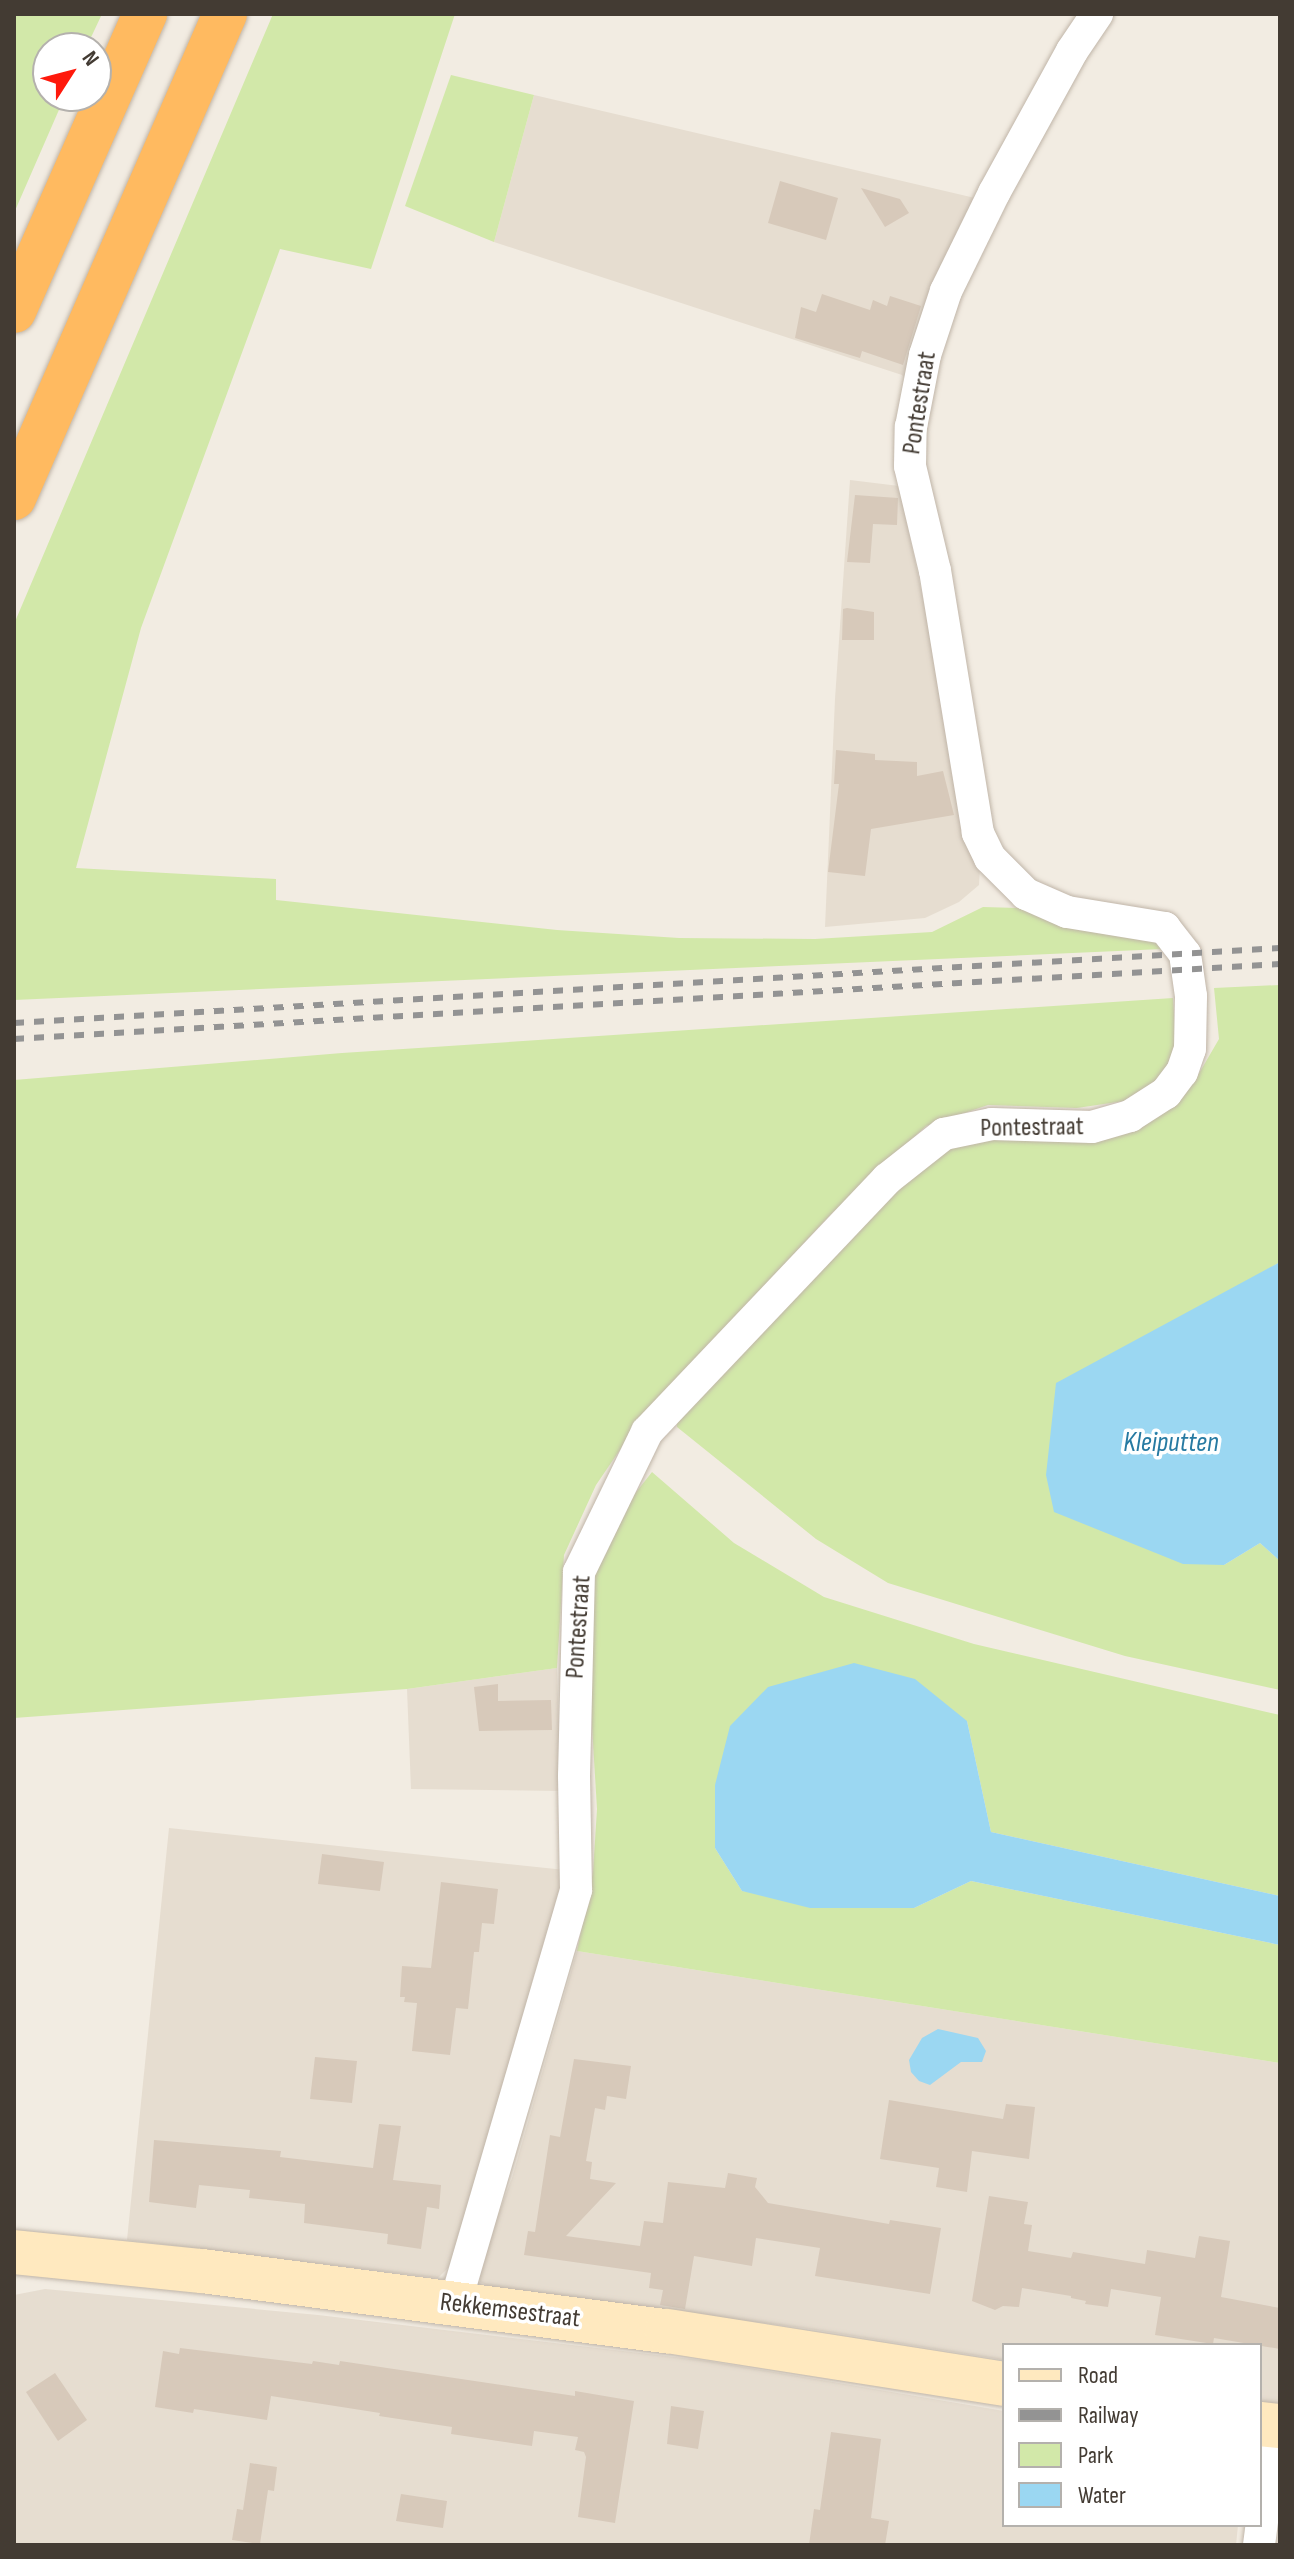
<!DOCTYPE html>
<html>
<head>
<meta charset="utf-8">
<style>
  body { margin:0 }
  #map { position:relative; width:1294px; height:2559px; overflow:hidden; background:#f2ece2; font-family:"Sofia Sans Condensed",sans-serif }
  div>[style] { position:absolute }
  .residential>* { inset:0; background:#e6ddd0 }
  .green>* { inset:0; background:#d2e8a9 }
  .water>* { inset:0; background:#9bd7f2 }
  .building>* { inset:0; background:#d7c9ba }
  .roads { filter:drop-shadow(0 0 2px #c0b5a8) drop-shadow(0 0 2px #c0b5a8) }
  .street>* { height:32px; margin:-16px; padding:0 16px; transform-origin:16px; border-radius:16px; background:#fff }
  .secondary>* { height:44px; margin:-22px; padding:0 22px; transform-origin:22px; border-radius:22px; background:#ffe9bf }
  .highway>* { height:44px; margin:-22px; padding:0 22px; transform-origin:22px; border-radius:22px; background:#ffba60 }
  .rail>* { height:6px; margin-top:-3px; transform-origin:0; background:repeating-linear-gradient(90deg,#939393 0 10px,transparent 0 20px) }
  span { translate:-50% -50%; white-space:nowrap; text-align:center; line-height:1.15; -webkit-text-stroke:7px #fff; paint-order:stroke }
  .street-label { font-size:26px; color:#433b33 }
  .water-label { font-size:28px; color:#277aa2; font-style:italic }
  .frame { position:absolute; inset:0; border:16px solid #433b33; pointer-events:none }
  .legend { position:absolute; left:1002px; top:2343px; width:260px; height:184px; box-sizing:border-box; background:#fff; border:2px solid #b4b1ad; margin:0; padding:10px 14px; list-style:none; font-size:24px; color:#433b33 }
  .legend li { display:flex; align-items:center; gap:16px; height:40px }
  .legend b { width:40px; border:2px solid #b4b1ad }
  .north { position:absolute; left:32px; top:32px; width:80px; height:80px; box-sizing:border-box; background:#fff; border:2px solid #b4b1ad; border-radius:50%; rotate:54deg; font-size:22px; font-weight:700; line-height:32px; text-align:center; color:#433b33 }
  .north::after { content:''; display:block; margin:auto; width:28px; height:36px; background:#ff190c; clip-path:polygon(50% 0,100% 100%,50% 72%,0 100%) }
</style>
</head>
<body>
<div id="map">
  <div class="residential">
    <div style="clip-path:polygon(534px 95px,975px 198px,907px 383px,902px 375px,494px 242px)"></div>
    <div style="clip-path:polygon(850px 480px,899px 486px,980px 867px,979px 885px,959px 902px,925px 918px,825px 927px,835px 699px)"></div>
    <div style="clip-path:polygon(557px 1668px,561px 1791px,411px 1789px,407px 1689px)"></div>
    <div style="clip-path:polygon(169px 1828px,565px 1870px,455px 2261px,438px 2278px,127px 2240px)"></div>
    <div style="clip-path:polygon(577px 1951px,1280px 2063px,1280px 2406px,1260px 2402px,1260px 2345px,1004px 2345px,1004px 2360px,803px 2328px,495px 2289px,480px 2282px,478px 2268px,512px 2178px)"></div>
    <div style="clip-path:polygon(45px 2289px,318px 2315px,708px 2361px,1004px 2411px,1004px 2525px,1238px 2525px,1236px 2545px,14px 2545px,14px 2295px)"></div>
  </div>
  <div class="green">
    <div style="clip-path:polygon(14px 14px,102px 14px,86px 48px,48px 48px,48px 96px,65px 96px,14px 213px)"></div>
    <div style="clip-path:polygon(273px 14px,455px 14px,371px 269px,280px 249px,141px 628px,76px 868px,276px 879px,276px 900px,557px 930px,679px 938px,815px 939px,932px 932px,983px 907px,1021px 908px,1152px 933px,1163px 949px,14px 1000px,14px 624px)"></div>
    <div style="clip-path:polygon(451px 75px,534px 95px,494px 242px,405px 206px)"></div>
    <div style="clip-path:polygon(1280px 985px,1280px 1262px,1233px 1290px,1224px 1565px,1260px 1543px,1280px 1561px,1280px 1690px,1125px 1656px,888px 1583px,816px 1539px,677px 1427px,677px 1417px,913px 1170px,947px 1142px,1108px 1133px,1194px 1082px,1219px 1039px,1214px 988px)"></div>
    <div style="clip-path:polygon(1173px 998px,1176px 1044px,1172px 1068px,1158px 1085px,1124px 1101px,1077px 1108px,988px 1105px,926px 1126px,830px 1215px,641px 1419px,596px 1485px,564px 1555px,557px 1668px,407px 1689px,14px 1718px,14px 1080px,342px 1053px)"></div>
    <div style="clip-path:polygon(652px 1472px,734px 1543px,824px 1597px,974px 1644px,1280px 1715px,1280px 1896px,991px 1832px,967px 1721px,715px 1785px,715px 1848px,742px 1891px,914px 1908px,971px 1881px,1280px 1945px,1280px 2063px,577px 1951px,593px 1872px,597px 1809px,591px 1709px,593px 1568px,615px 1519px)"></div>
  </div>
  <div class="water">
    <div style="clip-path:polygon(1280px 1262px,1280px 1561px,1260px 1543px,1224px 1565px,1183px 1564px,1054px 1512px,1046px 1475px,1056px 1383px)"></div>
    <div style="clip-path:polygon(854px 1663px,915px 1679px,967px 1721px,991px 1832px,1280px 1896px,1280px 1945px,971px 1881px,914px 1908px,810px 1908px,742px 1891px,715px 1848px,715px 1785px,730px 1726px,768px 1687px)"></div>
    <div style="clip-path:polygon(938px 2029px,978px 2038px,986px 2051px,982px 2062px,961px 2062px,930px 2085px,919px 2081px,911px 2072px,909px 2060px,922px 2038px)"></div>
  </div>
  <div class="building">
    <div style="clip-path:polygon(780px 181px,838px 198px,826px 240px,768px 223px)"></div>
    <div style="clip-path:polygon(861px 188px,900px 199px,909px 213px,885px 227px)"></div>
    <div style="clip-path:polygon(822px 294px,870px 310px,873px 300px,887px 306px,890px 296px,921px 306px,903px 365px,862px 351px,860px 358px,795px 338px,801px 307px,816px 312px)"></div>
    <div style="clip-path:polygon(855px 495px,898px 498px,897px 525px,873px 524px,870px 563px,847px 562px)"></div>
    <div style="clip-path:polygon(847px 608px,874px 612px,874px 640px,842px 640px,843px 609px)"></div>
    <div style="clip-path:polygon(836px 750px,875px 754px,875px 760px,917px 762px,917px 776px,943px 771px,954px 815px,871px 829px,865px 876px,828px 872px,839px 784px,834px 784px)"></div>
    <div style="clip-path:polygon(498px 1684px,498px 1701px,551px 1700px,552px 1730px,479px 1731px,474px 1687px)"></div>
    <div style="clip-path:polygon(322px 1854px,384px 1862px,380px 1891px,318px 1884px)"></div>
    <div style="clip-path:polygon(441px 1882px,498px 1889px,494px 1924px,482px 1923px,479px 1952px,474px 1952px,468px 2009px,456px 2008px,450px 2055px,412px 2051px,417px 2003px,404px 2002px,405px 1997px,400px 1997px,402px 1966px,431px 1968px)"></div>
    <div style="clip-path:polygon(315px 2057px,357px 2061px,352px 2103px,310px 2099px)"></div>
    <div style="clip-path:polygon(574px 2059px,631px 2066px,626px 2099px,607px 2096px,605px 2110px,595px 2108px,586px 2161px,592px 2162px,590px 2179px,616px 2183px,566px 2236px,640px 2246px,644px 2221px,663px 2223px,668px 2182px,725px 2188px,728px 2173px,757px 2178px,755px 2187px,768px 2203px,889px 2224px,890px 2220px,941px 2228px,930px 2294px,815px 2276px,820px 2248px,756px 2238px,752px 2266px,694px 2256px,685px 2309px,660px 2305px,663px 2290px,649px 2288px,651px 2273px,524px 2255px,528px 2231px,535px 2232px,550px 2135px,560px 2137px)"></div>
    <div style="clip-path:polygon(889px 2100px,1003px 2119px,1006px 2104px,1035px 2107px,1029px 2159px,972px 2151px,967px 2192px,936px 2187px,939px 2168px,880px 2159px)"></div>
    <div style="clip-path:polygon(379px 2124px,401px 2126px,393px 2180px,441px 2185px,439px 2209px,427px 2207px,421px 2249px,387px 2244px,388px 2234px,304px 2223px,305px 2204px,249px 2198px,250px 2190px,199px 2185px,196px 2208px,149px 2202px,154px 2140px,281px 2151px,280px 2157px,373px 2168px)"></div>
    <div style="clip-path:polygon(989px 2196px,1028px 2202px,1024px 2224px,1032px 2225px,1028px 2251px,1071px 2258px,1073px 2252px,1145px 2264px,1147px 2250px,1195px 2258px,1199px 2236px,1230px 2241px,1221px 2297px,1280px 2308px,1280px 2349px,1214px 2338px,1213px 2344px,1155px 2335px,1161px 2297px,1111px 2289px,1108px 2307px,1085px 2304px,1086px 2301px,1071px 2298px,1071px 2296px,1022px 2288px,1019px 2307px,1003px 2306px,995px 2310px,972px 2301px)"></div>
    <div style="clip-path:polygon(180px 2348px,312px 2364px,313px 2361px,339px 2365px,340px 2361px,575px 2396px,575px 2391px,634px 2401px,615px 2523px,578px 2517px,586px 2457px,584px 2452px,575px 2450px,578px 2437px,534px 2431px,532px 2446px,451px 2434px,452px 2427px,379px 2416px,380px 2413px,271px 2396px,267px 2420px,194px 2409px,193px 2413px,155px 2407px,163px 2351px,179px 2354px)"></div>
    <div style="clip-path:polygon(55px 2373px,87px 2420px,58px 2441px,26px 2392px)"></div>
    <div style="clip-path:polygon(671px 2406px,704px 2411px,698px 2449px,667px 2444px)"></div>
    <div style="clip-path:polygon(831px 2432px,881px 2439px,871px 2518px,889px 2521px,885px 2545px,809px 2545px,814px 2509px,820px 2510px)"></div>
    <div style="clip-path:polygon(250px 2463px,277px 2467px,274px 2491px,268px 2490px,260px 2544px,232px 2540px,237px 2509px,243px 2510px)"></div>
    <div style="clip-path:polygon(401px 2494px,447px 2501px,443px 2528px,396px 2521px)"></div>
  </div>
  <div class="roads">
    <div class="street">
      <div style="left:455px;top:2304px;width:431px;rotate:-73.7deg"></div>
      <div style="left:576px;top:1890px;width:114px;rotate:-91deg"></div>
      <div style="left:574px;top:1776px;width:204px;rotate:-88.6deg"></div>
      <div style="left:579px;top:1572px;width:156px;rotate:-64.1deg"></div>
      <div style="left:647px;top:1432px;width:349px;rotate:-46.5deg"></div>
      <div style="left:887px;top:1179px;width:73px;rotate:-38.3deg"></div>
      <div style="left:944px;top:1134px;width:49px;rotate:-11.8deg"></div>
      <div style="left:992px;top:1124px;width:100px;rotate:1.7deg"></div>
      <div style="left:1092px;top:1127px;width:40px;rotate:-16deg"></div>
      <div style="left:1130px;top:1116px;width:43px;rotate:-32.6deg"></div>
      <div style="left:1166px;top:1093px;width:26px;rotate:-53deg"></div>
      <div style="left:1182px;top:1072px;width:24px;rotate:-71deg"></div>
      <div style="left:1190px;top:1049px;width:53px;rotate:-88.9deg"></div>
      <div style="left:1191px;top:996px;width:42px;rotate:-98.1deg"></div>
      <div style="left:1185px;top:954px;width:33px;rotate:-128deg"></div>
      <div style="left:1165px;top:928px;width:99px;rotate:-170.7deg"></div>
      <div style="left:1067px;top:912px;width:45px;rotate:-156.3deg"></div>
      <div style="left:1026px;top:894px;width:51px;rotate:-135deg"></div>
      <div style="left:990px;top:858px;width:28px;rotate:-116deg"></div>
      <div style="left:978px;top:833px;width:266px;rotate:-99.3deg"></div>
      <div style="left:935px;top:571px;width:108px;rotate:-103.4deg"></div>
      <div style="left:910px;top:466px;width:39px;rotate:-89deg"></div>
      <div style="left:911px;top:427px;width:73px;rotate:-79deg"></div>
      <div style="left:925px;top:355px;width:67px;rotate:-71.8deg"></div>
      <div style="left:946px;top:291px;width:109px;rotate:-63.9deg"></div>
      <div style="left:994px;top:193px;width:162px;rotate:-61.2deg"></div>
      <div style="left:1072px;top:51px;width:45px;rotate:-56deg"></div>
      <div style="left:1259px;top:2545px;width:54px;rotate:-82.6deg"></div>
      <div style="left:1266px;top:2491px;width:35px;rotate:-97deg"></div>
      <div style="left:1262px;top:2456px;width:32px;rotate:-85deg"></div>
    </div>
    <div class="secondary">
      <div style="left:14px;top:2252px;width:189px;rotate:5.8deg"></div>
      <div style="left:202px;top:2271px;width:469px;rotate:7.4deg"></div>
      <div style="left:667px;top:2331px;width:341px;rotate:8.9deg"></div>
      <div style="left:1260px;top:2424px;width:20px;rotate:6deg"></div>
    </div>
    <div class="highway">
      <div style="left:14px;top:311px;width:325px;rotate:-66.2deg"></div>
      <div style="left:14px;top:498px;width:528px;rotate:-66.45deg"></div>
    </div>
  </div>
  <div class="rail">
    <div style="left:14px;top:1023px;width:1268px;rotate:-3.39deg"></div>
    <div style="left:14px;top:1039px;width:1268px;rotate:-3.39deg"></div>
  </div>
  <div class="street-label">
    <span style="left:920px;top:403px;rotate:-81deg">Pontestraat</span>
    <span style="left:1032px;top:1128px;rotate:-1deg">Pontestraat</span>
    <span style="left:579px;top:1627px;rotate:-86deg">Pontestraat</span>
    <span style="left:510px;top:2311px;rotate:7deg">Rekkemsestraat</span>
  </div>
  <div class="water-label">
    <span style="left:1171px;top:1443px">Kleiputten</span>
  </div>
  <div class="frame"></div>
  <ul class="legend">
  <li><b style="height:10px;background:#ffe9bf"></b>Road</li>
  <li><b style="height:10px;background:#939393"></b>Railway</li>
  <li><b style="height:22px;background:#d2e8a9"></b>Park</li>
  <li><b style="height:22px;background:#9bd7f2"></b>Water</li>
  </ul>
  <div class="north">N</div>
</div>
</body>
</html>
